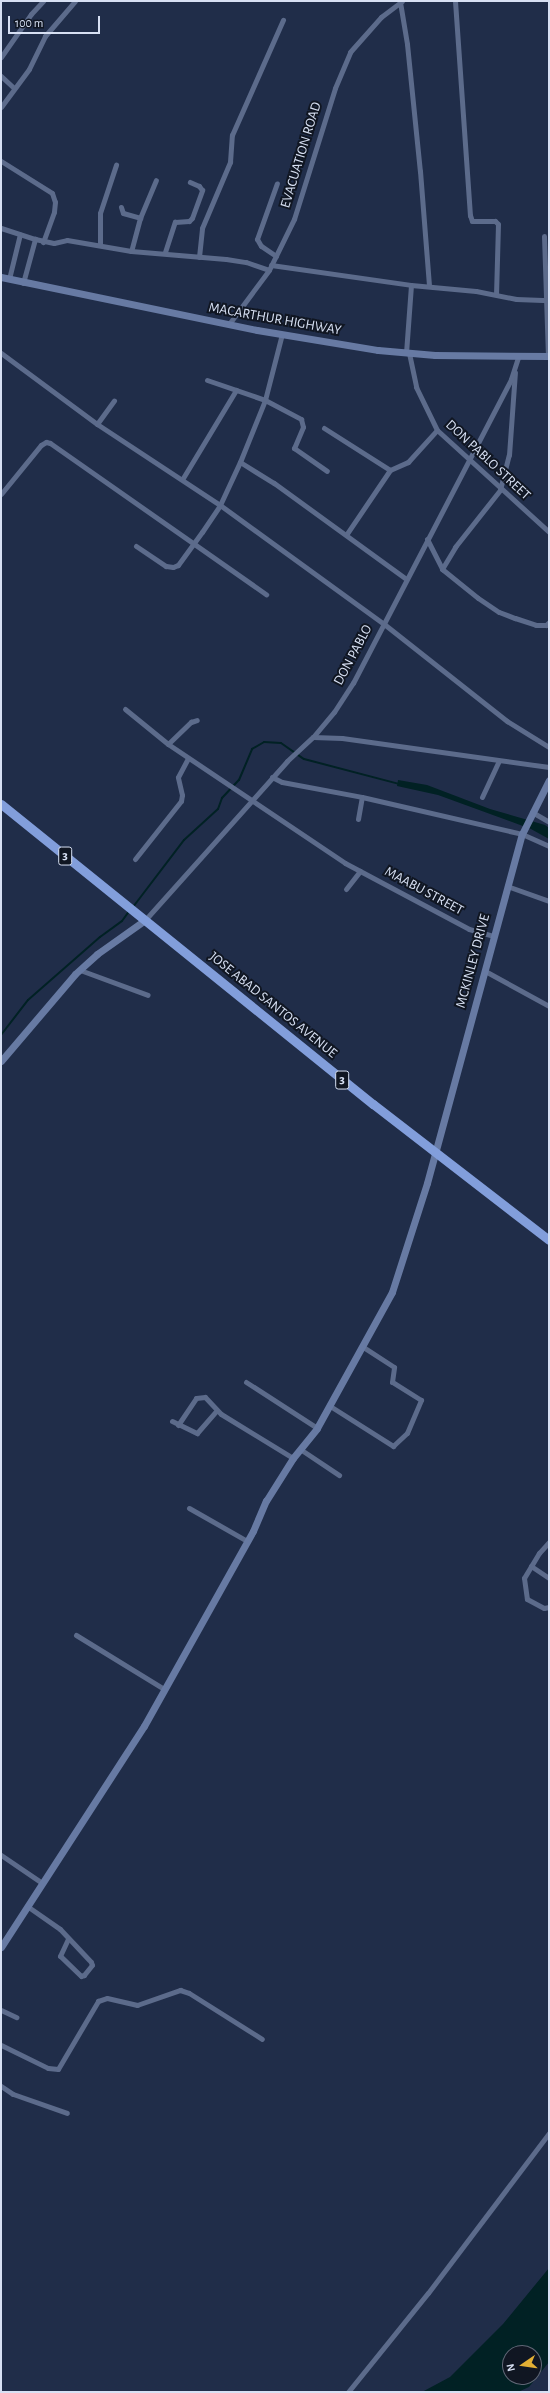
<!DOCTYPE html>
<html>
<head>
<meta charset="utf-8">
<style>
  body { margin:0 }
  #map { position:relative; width:550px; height:2393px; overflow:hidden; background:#202d49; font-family:"Alegreya Sans",sans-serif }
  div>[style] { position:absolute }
  .water>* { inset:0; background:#012124 }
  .stream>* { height:2px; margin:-1px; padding:0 1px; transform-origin:1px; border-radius:1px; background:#012124 }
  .street>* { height:5px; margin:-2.5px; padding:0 2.5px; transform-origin:2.5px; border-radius:2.5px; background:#5c6b8b }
  .secondary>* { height:7px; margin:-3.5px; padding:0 3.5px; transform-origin:3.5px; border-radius:3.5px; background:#677aa3 }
  .highway>* { height:9px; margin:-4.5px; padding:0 4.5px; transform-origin:4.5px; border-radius:4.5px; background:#829edb }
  span { translate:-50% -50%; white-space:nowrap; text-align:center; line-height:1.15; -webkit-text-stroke:4px #101622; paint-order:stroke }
  .shield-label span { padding:1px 3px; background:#101622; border:1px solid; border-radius:3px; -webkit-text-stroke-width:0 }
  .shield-label { font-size:13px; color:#d7e0f3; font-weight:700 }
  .street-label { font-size:14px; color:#d7e0f3 }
  .frame { position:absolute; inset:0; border:2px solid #d7e0f3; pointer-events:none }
  .north { position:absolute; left:502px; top:2345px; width:40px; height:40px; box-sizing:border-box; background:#101622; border:1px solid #606776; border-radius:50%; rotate:257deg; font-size:11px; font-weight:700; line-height:16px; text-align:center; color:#d7e0f3 }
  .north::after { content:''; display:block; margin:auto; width:14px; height:18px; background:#e2af34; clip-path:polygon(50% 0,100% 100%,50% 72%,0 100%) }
  .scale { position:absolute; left:8px; top:16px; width:92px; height:18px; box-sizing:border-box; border:2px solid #d7e0f3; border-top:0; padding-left:5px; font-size:12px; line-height:14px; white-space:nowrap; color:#d7e0f3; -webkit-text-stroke:3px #101622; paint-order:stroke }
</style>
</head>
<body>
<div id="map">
  <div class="water">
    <div style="clip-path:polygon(398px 780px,427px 785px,490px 809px,545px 825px,549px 828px,549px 839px,531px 829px,438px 795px,397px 786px)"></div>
    <div style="clip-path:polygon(evenodd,549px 2268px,549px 2362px,529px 2387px,518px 2392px,422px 2392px,450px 2377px,503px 2324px,549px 2268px,510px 2353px,534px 2353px,534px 2377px,510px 2377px,510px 2353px)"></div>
  </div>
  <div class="stream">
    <div style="left:133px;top:907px;width:84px;rotate:-52.7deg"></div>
    <div style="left:184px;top:840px;width:46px;rotate:-42.4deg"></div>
    <div style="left:218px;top:809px;width:12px;rotate:-70deg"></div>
    <div style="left:222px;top:798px;width:25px;rotate:-47deg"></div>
    <div style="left:239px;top:780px;width:34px;rotate:-67deg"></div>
    <div style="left:252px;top:749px;width:14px;rotate:-30deg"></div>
    <div style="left:264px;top:742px;width:17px;rotate:3deg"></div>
    <div style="left:281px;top:743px;width:28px;rotate:35deg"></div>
    <div style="left:304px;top:759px;width:98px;rotate:14.7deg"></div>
    <div style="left:1px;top:1035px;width:44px;rotate:-52.4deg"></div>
    <div style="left:28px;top:1000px;width:96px;rotate:-41.2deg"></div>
    <div style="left:100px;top:937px;width:27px;rotate:-36deg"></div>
    <div style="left:122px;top:921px;width:14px;rotate:-54deg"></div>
  </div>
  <div class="street">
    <div style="left:455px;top:1px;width:215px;rotate:86deg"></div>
    <div style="left:470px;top:215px;width:6px;rotate:72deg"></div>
    <div style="left:472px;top:221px;width:23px"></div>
    <div style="left:495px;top:221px;width:4px;rotate:45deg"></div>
    <div style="left:498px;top:224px;width:70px;rotate:91.6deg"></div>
    <div style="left:400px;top:2px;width:43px;rotate:80.5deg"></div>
    <div style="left:407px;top:44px;width:128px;rotate:84.2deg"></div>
    <div style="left:420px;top:171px;width:114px;rotate:85.5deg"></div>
    <div style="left:1px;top:57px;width:52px;rotate:-55.1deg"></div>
    <div style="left:31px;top:14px;width:18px;rotate:-47deg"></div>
    <div style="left:1px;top:76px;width:18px;rotate:43deg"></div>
    <div style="left:1px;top:107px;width:47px;rotate:-53.6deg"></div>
    <div style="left:29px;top:69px;width:37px;rotate:-64deg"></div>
    <div style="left:45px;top:36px;width:46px;rotate:-49.4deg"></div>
    <div style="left:1px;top:161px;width:60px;rotate:32.1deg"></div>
    <div style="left:52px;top:193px;width:9px;rotate:72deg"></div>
    <div style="left:55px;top:202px;width:10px;rotate:96deg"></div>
    <div style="left:54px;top:212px;width:32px;rotate:110deg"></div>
    <div style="left:121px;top:207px;width:6px;rotate:72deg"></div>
    <div style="left:123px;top:213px;width:18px;rotate:16deg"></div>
    <div style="left:140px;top:218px;width:34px;rotate:105deg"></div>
    <div style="left:140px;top:218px;width:41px;rotate:-67.2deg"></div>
    <div style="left:1px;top:228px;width:36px;rotate:18deg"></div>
    <div style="left:544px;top:236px;width:120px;rotate:88.1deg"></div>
    <div style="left:100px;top:244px;width:31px;rotate:-90deg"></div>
    <div style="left:100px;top:213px;width:51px;rotate:-71.6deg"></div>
    <div style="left:165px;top:252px;width:32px;rotate:-72deg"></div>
    <div style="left:175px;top:222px;width:14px;rotate:-4deg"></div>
    <div style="left:189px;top:221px;width:4px;rotate:-45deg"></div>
    <div style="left:192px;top:218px;width:30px;rotate:-70deg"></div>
    <div style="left:202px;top:190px;width:5px;rotate:-127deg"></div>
    <div style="left:199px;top:186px;width:10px;rotate:-156deg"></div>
    <div style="left:276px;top:256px;width:18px;rotate:-146deg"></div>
    <div style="left:261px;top:246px;width:8px;rotate:-120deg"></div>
    <div style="left:257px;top:239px;width:59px;rotate:-70.3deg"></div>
    <div style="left:199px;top:257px;width:29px;rotate:-84deg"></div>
    <div style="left:202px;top:228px;width:72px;rotate:-67deg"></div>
    <div style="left:230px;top:162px;width:27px;rotate:-86deg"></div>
    <div style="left:232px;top:135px;width:126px;rotate:-66.1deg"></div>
    <div style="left:271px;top:265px;width:141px;rotate:8.1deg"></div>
    <div style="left:411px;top:285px;width:65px;rotate:5.3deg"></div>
    <div style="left:476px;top:291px;width:41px;rotate:11.3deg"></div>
    <div style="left:516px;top:299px;width:33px;rotate:2deg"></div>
    <div style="left:9px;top:279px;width:46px;rotate:-76.3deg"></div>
    <div style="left:23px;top:283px;width:46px;rotate:-74.7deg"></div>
    <div style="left:35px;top:239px;width:19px;rotate:12deg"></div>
    <div style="left:54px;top:243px;width:13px;rotate:-13deg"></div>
    <div style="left:67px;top:240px;width:65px;rotate:9.8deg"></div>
    <div style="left:131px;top:251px;width:95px;rotate:4.8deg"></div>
    <div style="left:226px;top:259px;width:20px;rotate:9deg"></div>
    <div style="left:246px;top:262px;width:24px;rotate:19deg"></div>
    <div style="left:229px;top:324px;width:67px;rotate:-53.5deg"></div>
    <div style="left:269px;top:270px;width:57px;rotate:-63.9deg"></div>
    <div style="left:294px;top:219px;width:137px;rotate:-72.6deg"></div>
    <div style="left:335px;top:88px;width:39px;rotate:-67deg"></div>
    <div style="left:350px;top:52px;width:47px;rotate:-48.5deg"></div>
    <div style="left:381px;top:17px;width:26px;rotate:-37deg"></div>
    <div style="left:1px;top:353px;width:119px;rotate:36.5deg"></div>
    <div style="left:97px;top:424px;width:147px;rotate:33.4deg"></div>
    <div style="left:220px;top:505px;width:203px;rotate:36deg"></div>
    <div style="left:384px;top:624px;width:157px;rotate:38.3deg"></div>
    <div style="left:507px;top:721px;width:49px;rotate:31.8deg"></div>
    <div style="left:406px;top:353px;width:68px;rotate:-85.8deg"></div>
    <div style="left:409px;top:353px;width:35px;rotate:78deg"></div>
    <div style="left:416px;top:387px;width:48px;rotate:64deg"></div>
    <div style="left:437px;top:430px;width:151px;rotate:42.3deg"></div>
    <div style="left:207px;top:380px;width:61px;rotate:19deg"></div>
    <div style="left:265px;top:400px;width:41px;rotate:27.8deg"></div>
    <div style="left:301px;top:419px;width:8px;rotate:76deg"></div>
    <div style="left:303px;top:427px;width:23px;rotate:113deg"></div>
    <div style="left:294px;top:448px;width:40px;rotate:34.9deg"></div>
    <div style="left:97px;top:424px;width:29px;rotate:-54deg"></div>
    <div style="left:324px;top:428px;width:78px;rotate:32.5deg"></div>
    <div style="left:390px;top:470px;width:78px;rotate:124.1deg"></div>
    <div style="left:240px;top:462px;width:40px;rotate:32deg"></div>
    <div style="left:274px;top:483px;width:163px;rotate:36deg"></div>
    <div style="left:390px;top:470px;width:20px;rotate:-24deg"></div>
    <div style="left:408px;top:462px;width:43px;rotate:-47.8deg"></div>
    <div style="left:183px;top:478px;width:103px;rotate:-58.9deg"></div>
    <div style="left:1px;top:494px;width:63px;rotate:-50.8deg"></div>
    <div style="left:41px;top:445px;width:6px;rotate:-31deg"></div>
    <div style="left:46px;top:442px;width:4px;rotate:14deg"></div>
    <div style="left:50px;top:443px;width:264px;rotate:35deg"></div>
    <div style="left:427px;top:539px;width:34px;rotate:63deg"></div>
    <div style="left:442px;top:569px;width:46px;rotate:38.9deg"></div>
    <div style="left:478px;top:598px;width:25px;rotate:34deg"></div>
    <div style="left:499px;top:612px;width:17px;rotate:21deg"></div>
    <div style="left:515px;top:618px;width:22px;rotate:18deg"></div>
    <div style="left:536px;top:625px;width:10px"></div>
    <div style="left:546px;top:625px;width:4px;rotate:-45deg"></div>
    <div style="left:136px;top:546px;width:36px;rotate:34deg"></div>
    <div style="left:166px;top:566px;width:7px;rotate:8deg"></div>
    <div style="left:173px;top:567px;width:5px;rotate:-22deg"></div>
    <div style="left:178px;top:565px;width:41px;rotate:-54deg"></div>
    <div style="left:202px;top:532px;width:32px;rotate:-56deg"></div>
    <div style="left:220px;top:505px;width:47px;rotate:-65.1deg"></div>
    <div style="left:240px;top:462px;width:67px;rotate:-68deg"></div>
    <div style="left:265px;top:400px;width:68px;rotate:-75.6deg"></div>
    <div style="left:442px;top:569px;width:26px;rotate:-59deg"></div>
    <div style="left:455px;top:547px;width:73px;rotate:-51.7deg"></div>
    <div style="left:500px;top:490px;width:36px;rotate:-76deg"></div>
    <div style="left:509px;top:455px;width:83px;rotate:-85.9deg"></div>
    <div style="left:125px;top:709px;width:55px;rotate:39.1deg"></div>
    <div style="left:168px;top:744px;width:213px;rotate:33.9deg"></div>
    <div style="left:345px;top:863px;width:140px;rotate:28deg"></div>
    <div style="left:469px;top:929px;width:25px;rotate:16deg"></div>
    <div style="left:313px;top:737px;width:29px;rotate:2deg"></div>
    <div style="left:342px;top:738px;width:209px;rotate:8deg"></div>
    <div style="left:168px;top:744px;width:32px;rotate:-44deg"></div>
    <div style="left:191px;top:722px;width:6px;rotate:-18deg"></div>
    <div style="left:272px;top:777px;width:11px;rotate:27deg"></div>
    <div style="left:282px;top:782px;width:81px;rotate:10.6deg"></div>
    <div style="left:362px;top:797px;width:164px;rotate:13deg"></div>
    <div style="left:522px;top:834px;width:30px;rotate:24deg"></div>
    <div style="left:482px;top:797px;width:40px;rotate:-65deg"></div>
    <div style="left:532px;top:812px;width:20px;rotate:30deg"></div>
    <div style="left:358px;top:819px;width:22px;rotate:-80deg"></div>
    <div style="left:135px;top:859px;width:74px;rotate:-51.6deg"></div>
    <div style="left:181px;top:801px;width:6px;rotate:-81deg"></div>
    <div style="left:182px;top:795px;width:18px;rotate:-103deg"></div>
    <div style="left:178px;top:777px;width:21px;rotate:-62deg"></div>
    <div style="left:507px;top:886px;width:45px;rotate:19.7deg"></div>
    <div style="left:346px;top:889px;width:23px;rotate:-52deg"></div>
    <div style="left:145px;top:920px;width:213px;rotate:-48.2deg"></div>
    <div style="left:287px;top:761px;width:35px;rotate:-43deg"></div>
    <div style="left:313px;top:737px;width:33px;rotate:-50deg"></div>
    <div style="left:334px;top:712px;width:35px;rotate:-57deg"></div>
    <div style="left:353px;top:683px;width:343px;rotate:-62.5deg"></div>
    <div style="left:511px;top:379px;width:23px;rotate:-72deg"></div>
    <div style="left:80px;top:970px;width:72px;rotate:20.2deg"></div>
    <div style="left:485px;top:971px;width:73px;rotate:28.7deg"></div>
    <div style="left:246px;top:1382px;width:85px;rotate:32.9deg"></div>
    <div style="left:330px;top:1406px;width:75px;rotate:32.4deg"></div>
    <div style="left:393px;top:1446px;width:19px;rotate:-43deg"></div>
    <div style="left:407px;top:1433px;width:36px;rotate:-67deg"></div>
    <div style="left:421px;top:1400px;width:34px;rotate:-148deg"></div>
    <div style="left:392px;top:1382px;width:15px;rotate:-82deg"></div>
    <div style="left:394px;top:1367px;width:37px;rotate:-147deg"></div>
    <div style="left:172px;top:1421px;width:28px;rotate:26deg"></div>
    <div style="left:197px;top:1433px;width:30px;rotate:-49deg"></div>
    <div style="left:178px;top:1425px;width:32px;rotate:-56deg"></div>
    <div style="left:196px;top:1398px;width:9px;rotate:-6deg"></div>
    <div style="left:205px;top:1397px;width:23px;rotate:47deg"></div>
    <div style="left:221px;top:1414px;width:84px;rotate:31.4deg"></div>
    <div style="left:300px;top:1449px;width:47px;rotate:33.7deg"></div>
    <div style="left:189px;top:1508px;width:67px;rotate:29.6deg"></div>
    <div style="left:549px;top:1542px;width:15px;rotate:132deg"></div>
    <div style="left:539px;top:1553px;width:29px;rotate:121deg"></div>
    <div style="left:524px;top:1578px;width:21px;rotate:82deg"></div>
    <div style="left:527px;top:1599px;width:19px;rotate:28deg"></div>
    <div style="left:544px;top:1608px;width:5px;rotate:-11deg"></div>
    <div style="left:531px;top:1566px;width:22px;rotate:34deg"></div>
    <div style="left:76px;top:1635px;width:103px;rotate:31.5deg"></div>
    <div style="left:1px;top:1855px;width:50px;rotate:34.3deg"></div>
    <div style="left:27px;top:1906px;width:40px;rotate:34.9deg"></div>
    <div style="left:60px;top:1929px;width:45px;rotate:46.8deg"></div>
    <div style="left:91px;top:1962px;width:3px;rotate:72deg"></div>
    <div style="left:92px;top:1965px;width:13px;rotate:129deg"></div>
    <div style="left:84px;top:1975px;width:3px;rotate:162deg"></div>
    <div style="left:81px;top:1976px;width:29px;rotate:-136deg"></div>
    <div style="left:60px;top:1956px;width:19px;rotate:-65deg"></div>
    <div style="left:1px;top:2010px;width:17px;rotate:25deg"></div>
    <div style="left:1px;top:2045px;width:52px;rotate:26.1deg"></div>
    <div style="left:48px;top:2068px;width:10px;rotate:6deg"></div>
    <div style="left:58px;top:2069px;width:79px;rotate:-59.5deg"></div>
    <div style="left:98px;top:2001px;width:9px;rotate:-18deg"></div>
    <div style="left:107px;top:1998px;width:31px;rotate:13deg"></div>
    <div style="left:137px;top:2005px;width:46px;rotate:-19.2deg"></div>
    <div style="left:180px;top:1990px;width:9px;rotate:18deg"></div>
    <div style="left:189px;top:1993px;width:86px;rotate:32.2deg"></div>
    <div style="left:1px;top:2086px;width:14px;rotate:34deg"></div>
    <div style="left:13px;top:2094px;width:57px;rotate:19.4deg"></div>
    <div style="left:348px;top:2392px;width:127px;rotate:-51.1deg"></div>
    <div style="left:428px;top:2293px;width:201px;rotate:-52.9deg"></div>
  </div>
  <div class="secondary">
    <div style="left:1px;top:277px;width:261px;rotate:11.7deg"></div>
    <div style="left:257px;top:330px;width:123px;rotate:9.4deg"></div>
    <div style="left:378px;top:350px;width:57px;rotate:5deg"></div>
    <div style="left:435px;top:355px;width:114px;rotate:0.5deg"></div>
    <div style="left:1px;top:1061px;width:114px;rotate:-49.6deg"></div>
    <div style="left:75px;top:974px;width:30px;rotate:-42deg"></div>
    <div style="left:97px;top:954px;width:59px;rotate:-35.3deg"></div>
    <div style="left:1px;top:1947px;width:263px;rotate:-57.1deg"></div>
    <div style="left:144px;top:1726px;width:223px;rotate:-60.8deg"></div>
    <div style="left:253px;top:1531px;width:33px;rotate:-67deg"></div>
    <div style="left:266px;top:1501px;width:51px;rotate:-57.9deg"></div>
    <div style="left:293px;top:1458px;width:38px;rotate:-51deg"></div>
    <div style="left:317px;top:1428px;width:155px;rotate:-61.1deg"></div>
    <div style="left:392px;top:1292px;width:114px;rotate:-72.2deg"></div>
    <div style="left:427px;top:1183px;width:362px;rotate:-74.8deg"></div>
    <div style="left:522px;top:834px;width:60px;rotate:-63.4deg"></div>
  </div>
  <div class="highway">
    <div style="left:1px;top:804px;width:478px;rotate:38.9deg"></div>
    <div style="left:373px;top:1104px;width:222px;rotate:37.7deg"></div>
  </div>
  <div class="shield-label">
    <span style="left:65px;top:856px">3</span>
    <span style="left:342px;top:1080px">3</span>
  </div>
  <div class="street-label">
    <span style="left:301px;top:155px;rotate:-73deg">EVACUATION ROAD</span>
    <span style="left:275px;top:319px;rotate:10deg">MACARTHUR HIGHWAY</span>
    <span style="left:488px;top:460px;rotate:43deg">DON PABLO STREET</span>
    <span style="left:353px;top:655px;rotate:-62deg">DON PABLO</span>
    <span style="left:424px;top:891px;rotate:28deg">MAABU STREET</span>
    <span style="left:473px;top:961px;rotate:-75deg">MCKINLEY DRIVE</span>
    <span style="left:273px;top:1005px;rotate:39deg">JOSE ABAD SANTOS AVENUE</span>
  </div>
  <div class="frame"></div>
  <div class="north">N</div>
  <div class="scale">100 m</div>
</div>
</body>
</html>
